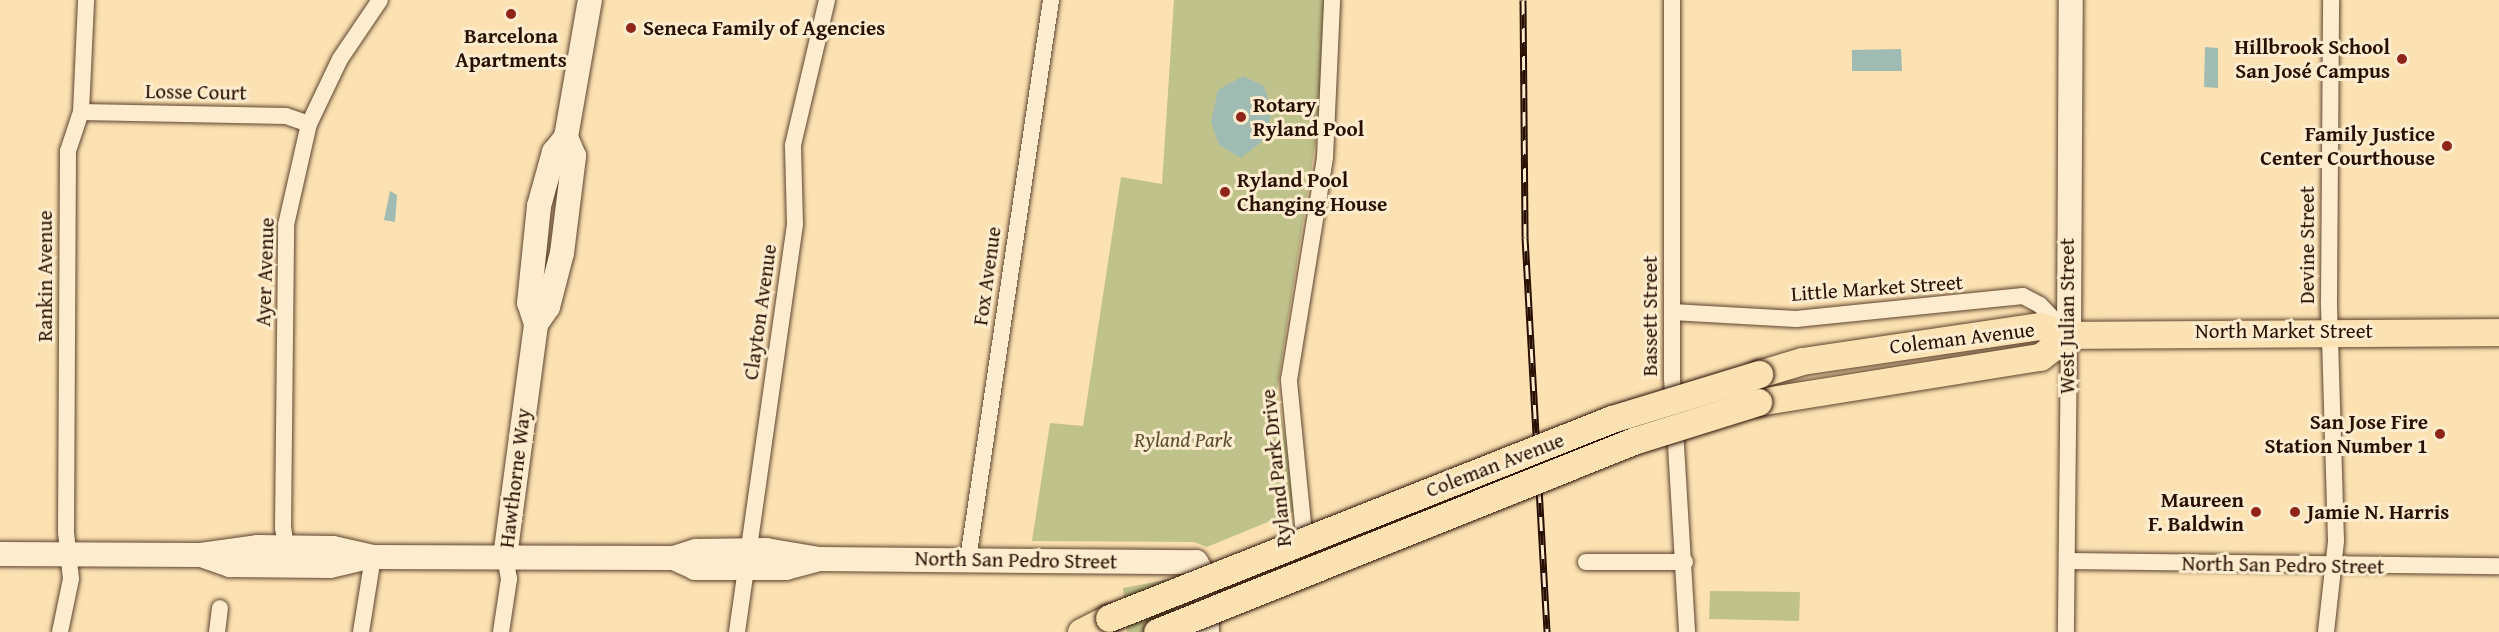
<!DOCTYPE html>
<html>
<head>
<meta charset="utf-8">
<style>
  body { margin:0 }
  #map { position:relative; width:2499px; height:632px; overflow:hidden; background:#fce1b2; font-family:"Gentium Book Plus",serif }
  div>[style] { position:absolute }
  .green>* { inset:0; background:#c0c28b }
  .water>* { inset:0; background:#a0bcb2 }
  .roads { filter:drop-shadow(0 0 2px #5d442e) drop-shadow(0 0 2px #5d442e) }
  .street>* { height:16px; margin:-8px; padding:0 8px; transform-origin:8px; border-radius:8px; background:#fdeccd }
  .secondary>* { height:24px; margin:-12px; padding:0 12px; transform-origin:12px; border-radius:12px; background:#fdeccd }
  .primary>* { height:27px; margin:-13.5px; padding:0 13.5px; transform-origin:13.5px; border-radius:13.5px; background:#fce1b2 }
  .rail>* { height:7px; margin-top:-3.5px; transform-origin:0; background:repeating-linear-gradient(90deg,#fdeccd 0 14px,#280f02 0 28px); box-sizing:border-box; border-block:2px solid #280f02 }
  .bridges { filter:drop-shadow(0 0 2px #280f02) drop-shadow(0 0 2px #280f02) }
  .primary-bridge>* { height:27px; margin:-13.5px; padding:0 13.5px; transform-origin:13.5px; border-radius:13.5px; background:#fce1b2 }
  .dots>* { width:16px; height:16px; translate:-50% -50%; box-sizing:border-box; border:3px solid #fdeccd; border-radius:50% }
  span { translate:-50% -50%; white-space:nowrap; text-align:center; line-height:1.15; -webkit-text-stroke:6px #fdeccd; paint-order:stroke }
  .poi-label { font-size:21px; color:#280f02; font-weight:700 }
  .left { translate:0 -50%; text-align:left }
  .right { translate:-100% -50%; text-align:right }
  .street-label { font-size:21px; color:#280f02 }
  .park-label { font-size:21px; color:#5d4e32; font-style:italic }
</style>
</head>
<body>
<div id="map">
  <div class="green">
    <div style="clip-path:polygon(1174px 0,1325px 0,1322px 100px,1277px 390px,1297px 510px,1207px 547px,1194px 542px,1032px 541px,1050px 423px,1083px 426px,1121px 177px,1162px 184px)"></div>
    <div style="clip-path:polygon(1176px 578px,1174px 632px,1127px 632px,1123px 588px)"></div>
    <div style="clip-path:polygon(1710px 591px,1800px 592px,1799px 621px,1709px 619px)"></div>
  </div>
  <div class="water">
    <div style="clip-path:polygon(2205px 47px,2218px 48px,2218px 88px,2204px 87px)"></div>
    <div style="clip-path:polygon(1901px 49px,1902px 71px,1852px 71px,1852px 50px)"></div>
    <div style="clip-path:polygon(1243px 76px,1264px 86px,1272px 112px,1264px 140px,1241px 158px,1219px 145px,1211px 122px,1218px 90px)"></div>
    <div style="clip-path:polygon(390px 191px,397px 195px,395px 222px,384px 220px)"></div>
  </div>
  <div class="roads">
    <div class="street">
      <div style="left:1672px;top:0;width:378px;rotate:90deg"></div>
      <div style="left:1672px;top:378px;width:254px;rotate:86.6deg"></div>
      <div style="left:81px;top:112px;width:205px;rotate:1.1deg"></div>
      <div style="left:286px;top:116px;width:24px;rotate:19deg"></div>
      <div style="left:1672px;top:312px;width:124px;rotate:3.2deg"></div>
      <div style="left:1796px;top:319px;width:228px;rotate:-5.8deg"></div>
      <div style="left:2023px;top:296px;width:19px;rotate:28deg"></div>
      <div style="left:2040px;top:305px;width:42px;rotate:46deg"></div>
      <div style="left:2069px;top:335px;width:297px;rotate:90.6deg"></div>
      <div style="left:287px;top:555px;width:27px;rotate:-98deg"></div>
      <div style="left:283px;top:528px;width:303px;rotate:-89.4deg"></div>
      <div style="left:286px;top:225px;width:104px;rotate:-77.2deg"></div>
      <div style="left:309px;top:124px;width:72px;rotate:-64.5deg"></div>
      <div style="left:340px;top:59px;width:71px;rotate:-55.9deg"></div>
      <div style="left:968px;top:559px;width:565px;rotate:-81.55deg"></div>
      <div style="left:2067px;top:561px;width:432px;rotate:0.7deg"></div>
      <div style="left:1586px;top:562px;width:99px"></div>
      <div style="left:1308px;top:575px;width:196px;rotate:-95.6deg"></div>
      <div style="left:1289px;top:380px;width:226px;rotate:-80.8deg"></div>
      <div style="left:1325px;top:157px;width:157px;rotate:-87.4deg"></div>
      <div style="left:60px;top:632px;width:54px;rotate:-78.3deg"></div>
      <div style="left:71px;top:579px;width:47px;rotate:-96.1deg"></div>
      <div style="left:66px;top:532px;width:381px;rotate:-89.7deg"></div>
      <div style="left:68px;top:151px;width:41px;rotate:-71.6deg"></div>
      <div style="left:81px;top:112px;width:112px;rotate:-87.4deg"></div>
      <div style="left:217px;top:632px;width:24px;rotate:-83deg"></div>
      <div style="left:361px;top:632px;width:76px;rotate:-80.9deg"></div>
      <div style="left:501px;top:632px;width:54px;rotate:-81.4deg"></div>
      <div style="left:509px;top:579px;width:22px;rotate:-100deg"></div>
      <div style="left:737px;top:632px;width:412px;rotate:-81.9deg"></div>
      <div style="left:795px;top:224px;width:79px;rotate:-91.5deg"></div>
      <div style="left:793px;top:145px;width:149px;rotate:-76.8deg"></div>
      <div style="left:2326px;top:632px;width:92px;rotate:-83.7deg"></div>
      <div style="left:2336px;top:541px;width:241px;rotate:-91.7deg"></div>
      <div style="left:2329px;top:300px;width:300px;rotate:-89.6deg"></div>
    </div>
    <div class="secondary">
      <div style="left:536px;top:324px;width:22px;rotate:-108deg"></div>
      <div style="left:529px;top:303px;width:98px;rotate:-84.1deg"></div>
      <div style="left:539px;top:206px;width:56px;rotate:-74.5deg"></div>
      <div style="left:554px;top:152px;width:19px;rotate:-51deg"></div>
      <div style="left:566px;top:137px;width:139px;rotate:-80.1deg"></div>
      <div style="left:2069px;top:335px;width:335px;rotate:-89.7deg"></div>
      <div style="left:0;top:554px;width:201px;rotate:0.3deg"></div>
      <div style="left:201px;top:555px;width:58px;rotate:-8deg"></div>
      <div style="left:258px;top:547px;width:75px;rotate:0.8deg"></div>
      <div style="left:333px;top:548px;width:41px;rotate:12.7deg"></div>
      <div style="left:373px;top:557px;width:301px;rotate:0.2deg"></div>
      <div style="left:674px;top:558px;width:23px;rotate:-18deg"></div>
      <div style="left:696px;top:551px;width:70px;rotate:-0.8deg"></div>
      <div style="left:766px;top:550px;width:54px;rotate:9.6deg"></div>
      <div style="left:201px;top:555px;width:31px;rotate:19deg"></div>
      <div style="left:230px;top:565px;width:100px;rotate:0.6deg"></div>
      <div style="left:330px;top:566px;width:36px;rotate:-13deg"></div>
      <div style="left:505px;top:557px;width:235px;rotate:-82.4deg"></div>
      <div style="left:536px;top:324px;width:21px;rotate:-55deg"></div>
      <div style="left:548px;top:307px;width:56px;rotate:-75.5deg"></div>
      <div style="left:562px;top:253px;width:98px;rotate:-82.9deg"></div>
      <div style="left:574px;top:156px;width:21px;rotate:-113deg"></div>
      <div style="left:674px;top:558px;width:23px;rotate:25deg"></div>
      <div style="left:695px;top:568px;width:91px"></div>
      <div style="left:786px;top:568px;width:34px;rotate:-15deg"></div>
      <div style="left:819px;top:559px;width:377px;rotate:0.5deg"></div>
      <div style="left:1196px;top:562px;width:17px;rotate:59deg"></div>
      <div style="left:1205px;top:577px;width:55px;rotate:87.9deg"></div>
    </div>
    <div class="primary">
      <div style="left:1759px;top:374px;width:45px;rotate:-16.8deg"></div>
      <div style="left:1802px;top:361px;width:241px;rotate:-8.4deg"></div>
      <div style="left:2040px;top:326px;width:30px;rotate:17deg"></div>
      <div style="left:2069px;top:335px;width:430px;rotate:-0.4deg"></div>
      <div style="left:1758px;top:402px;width:286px;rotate:-9.1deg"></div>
      <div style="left:2040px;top:357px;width:36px;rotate:-37deg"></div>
      <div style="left:1081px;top:632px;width:31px;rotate:-27deg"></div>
    </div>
  </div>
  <div class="rail">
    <div style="left:1523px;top:0;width:237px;rotate:89.5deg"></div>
    <div style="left:1525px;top:237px;width:396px;rotate:86.8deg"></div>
  </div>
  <div class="bridges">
    <div class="primary-bridge">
      <div style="left:1109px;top:618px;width:541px;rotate:-21.59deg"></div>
      <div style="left:1612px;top:419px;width:154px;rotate:-17deg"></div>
      <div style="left:1157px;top:632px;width:516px;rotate:-21.84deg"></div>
      <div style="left:1636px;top:440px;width:128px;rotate:-17.3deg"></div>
    </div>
  </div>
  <div class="dots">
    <div style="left:511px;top:14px;background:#8f2418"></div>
    <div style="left:631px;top:28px;background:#8f2418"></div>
    <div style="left:2402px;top:59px;background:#8f2418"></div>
    <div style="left:1241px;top:117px;background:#8f2418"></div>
    <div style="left:2447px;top:146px;background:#8f2418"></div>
    <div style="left:1225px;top:192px;background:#8f2418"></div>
    <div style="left:2440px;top:434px;background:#8f2418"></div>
    <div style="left:2256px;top:512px;background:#8f2418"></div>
    <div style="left:2295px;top:512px;background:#8f2418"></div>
  </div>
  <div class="poi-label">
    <span class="left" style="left:643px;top:28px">Seneca Family of Agencies</span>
    <span style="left:511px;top:48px">Barcelona<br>Apartments</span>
    <span class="right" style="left:2390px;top:59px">Hillbrook School<br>San José Campus</span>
    <span class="left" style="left:1253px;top:117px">Rotary<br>Ryland Pool</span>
    <span class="right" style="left:2435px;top:146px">Family Justice<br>Center Courthouse</span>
    <span class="left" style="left:1237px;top:192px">Ryland Pool<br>Changing House</span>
    <span class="right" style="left:2428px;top:434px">San Jose Fire<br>Station Number 1</span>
    <span class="right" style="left:2244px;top:512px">Maureen<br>F. Baldwin</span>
    <span class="left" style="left:2307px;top:512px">Jamie N. Harris</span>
  </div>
  <div class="street-label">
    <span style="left:196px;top:92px;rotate:1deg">Losse Court</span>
    <span style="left:2307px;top:245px;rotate:-90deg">Devine Street</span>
    <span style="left:265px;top:272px;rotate:-88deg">Ayer Avenue</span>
    <span style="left:45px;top:276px;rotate:-90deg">Rankin Avenue</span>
    <span style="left:987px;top:276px;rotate:-82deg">Fox Avenue</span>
    <span style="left:1877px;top:288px;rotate:-4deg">Little Market Street</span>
    <span style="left:760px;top:312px;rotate:-82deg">Clayton Avenue</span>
    <span style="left:1650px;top:316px;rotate:-90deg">Bassett Street</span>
    <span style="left:2067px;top:316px;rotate:-90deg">West Julian Street</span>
    <span style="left:2284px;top:331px">North Market Street</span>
    <span style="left:1962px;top:338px;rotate:-7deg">Coleman Avenue</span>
    <span style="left:1495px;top:465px;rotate:-21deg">Coleman Avenue</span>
    <span style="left:1276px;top:468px;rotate:-96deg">Ryland Park Drive</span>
    <span style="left:515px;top:478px;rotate:-83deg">Hawthorne Way</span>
    <span style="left:1016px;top:560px;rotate:1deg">North San Pedro Street</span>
    <span style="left:2283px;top:565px;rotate:1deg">North San Pedro Street</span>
  </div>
  <div class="park-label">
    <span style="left:1183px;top:440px">Ryland Park</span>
  </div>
</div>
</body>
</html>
